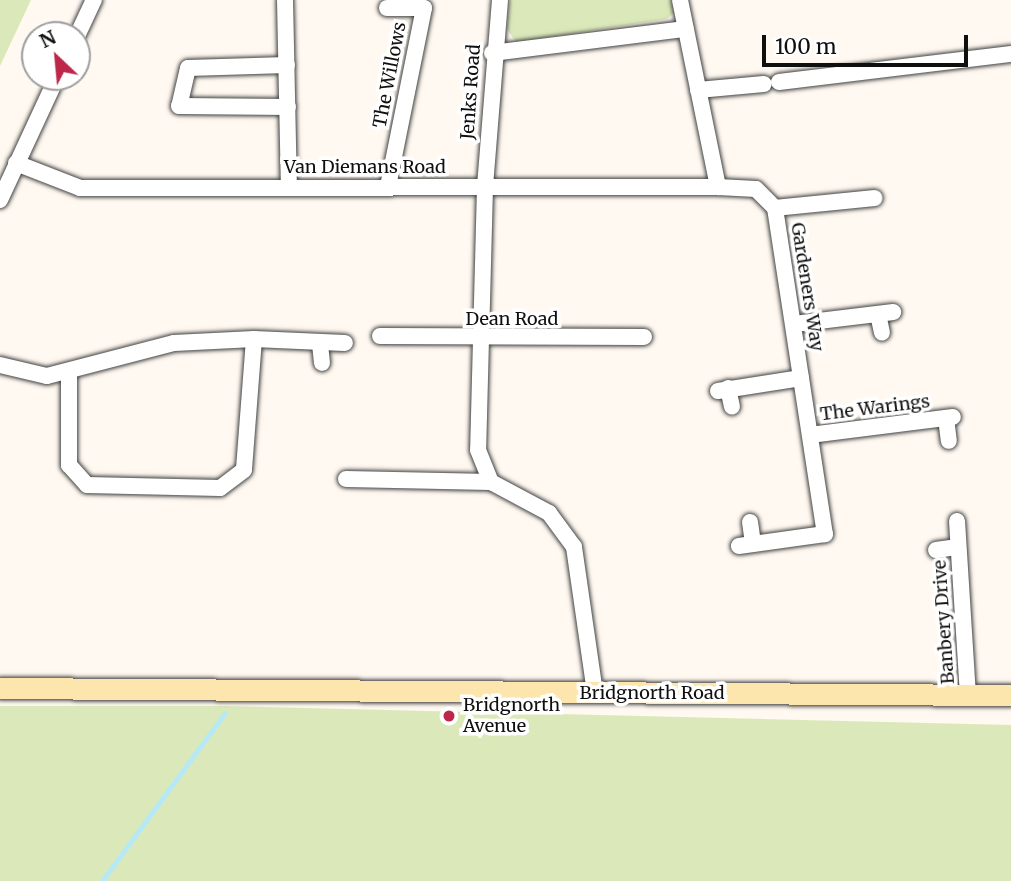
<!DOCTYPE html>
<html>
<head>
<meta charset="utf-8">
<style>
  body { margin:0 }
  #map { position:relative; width:1011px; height:881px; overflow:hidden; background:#fff9f1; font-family:Merriweather,serif }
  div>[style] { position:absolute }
  .green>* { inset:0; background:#dbe9ba }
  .stream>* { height:4.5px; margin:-2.25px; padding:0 2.25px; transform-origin:2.25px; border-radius:2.25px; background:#b6e9f5 }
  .roads { filter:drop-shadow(0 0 2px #424242) drop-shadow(0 0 2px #424242) }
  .street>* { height:16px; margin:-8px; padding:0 8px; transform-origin:8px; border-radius:8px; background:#fff }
  .secondary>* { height:21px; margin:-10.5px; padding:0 10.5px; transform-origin:10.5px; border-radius:10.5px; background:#fde6ad }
  .dots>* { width:19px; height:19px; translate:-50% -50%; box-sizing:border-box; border:4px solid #fff; border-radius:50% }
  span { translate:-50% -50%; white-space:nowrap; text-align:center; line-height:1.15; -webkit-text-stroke:7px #fff; paint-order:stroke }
  .street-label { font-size:18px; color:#0f0f0f }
  .poi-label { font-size:18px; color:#0f0f0f }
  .left { translate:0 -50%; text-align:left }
  .north { position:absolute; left:21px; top:21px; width:70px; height:70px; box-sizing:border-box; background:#fff; border:2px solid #9f9f9f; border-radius:50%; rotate:334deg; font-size:19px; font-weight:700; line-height:28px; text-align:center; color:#0f0f0f }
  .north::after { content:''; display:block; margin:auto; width:24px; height:32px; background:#bd284a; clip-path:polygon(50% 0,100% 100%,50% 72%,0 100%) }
  .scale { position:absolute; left:762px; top:35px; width:206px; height:32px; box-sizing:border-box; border:4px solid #0f0f0f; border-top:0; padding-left:9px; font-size:21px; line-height:24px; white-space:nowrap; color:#0f0f0f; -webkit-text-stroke:5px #fff; paint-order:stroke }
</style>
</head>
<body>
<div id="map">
  <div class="green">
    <div style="clip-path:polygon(0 0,31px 0,0 66px)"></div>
    <div style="clip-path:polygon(510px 0,671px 0,674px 13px,667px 19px,516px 42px,507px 29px)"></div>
    <div style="clip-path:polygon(0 706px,224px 706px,1011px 725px,1011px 881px,0 881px)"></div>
  </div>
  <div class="stream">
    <div style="left:102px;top:881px;width:208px;rotate:-53.8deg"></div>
  </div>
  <div class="roads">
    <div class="street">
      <div style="left:285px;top:0;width:186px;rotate:88.8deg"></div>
      <div style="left:500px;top:0;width:188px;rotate:94.6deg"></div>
      <div style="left:485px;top:187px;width:263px;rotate:91.5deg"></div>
      <div style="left:478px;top:450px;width:35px;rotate:68deg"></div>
      <div style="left:491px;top:482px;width:66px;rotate:28.1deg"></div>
      <div style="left:549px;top:513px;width:42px;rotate:53.7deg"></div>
      <div style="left:574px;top:547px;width:148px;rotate:81.8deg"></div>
      <div style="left:680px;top:0;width:191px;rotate:78.5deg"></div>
      <div style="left:718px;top:187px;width:38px;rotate:3deg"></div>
      <div style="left:756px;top:189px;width:27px;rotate:45deg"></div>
      <div style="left:775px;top:208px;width:330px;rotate:81.3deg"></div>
      <div style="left:825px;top:534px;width:87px;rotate:172.1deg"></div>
      <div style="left:387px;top:8px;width:37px"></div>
      <div style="left:424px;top:8px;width:182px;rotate:101.4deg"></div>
      <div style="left:77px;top:36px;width:40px;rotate:-65deg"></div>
      <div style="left:492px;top:53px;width:195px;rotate:-7.1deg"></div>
      <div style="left:287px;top:65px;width:99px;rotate:178.3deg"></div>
      <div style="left:188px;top:68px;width:39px;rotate:103deg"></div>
      <div style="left:179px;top:106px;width:109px;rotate:0.5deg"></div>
      <div style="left:779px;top:82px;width:234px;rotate:-6.9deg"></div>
      <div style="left:698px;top:90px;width:66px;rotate:-5.2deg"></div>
      <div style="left:16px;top:163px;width:69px;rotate:21.3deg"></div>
      <div style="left:80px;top:188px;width:638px;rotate:-0.09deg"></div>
      <div style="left:0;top:200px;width:136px;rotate:-65.1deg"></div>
      <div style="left:775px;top:208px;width:100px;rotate:-5.7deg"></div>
      <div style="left:878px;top:314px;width:19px;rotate:78deg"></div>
      <div style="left:794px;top:324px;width:100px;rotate:-6.9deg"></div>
      <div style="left:380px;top:336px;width:264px;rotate:0.2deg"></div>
      <div style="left:254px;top:339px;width:91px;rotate:2.5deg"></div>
      <div style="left:320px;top:344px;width:19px;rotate:84deg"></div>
      <div style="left:0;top:365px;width:48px;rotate:13.2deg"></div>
      <div style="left:47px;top:376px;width:131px;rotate:-14.6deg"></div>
      <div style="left:174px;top:343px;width:80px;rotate:-2.9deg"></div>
      <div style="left:254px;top:339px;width:131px;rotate:94.4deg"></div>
      <div style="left:244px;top:470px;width:30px;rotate:143deg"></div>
      <div style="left:220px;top:488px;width:133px;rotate:-178.7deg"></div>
      <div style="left:87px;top:485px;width:27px;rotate:-132deg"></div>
      <div style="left:69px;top:465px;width:93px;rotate:-90deg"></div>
      <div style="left:728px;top:388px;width:19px;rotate:78deg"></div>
      <div style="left:718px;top:391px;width:84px;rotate:-8.9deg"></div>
      <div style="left:946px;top:418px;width:23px;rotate:83deg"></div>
      <div style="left:810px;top:435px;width:144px;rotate:-7.2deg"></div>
      <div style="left:346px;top:479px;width:145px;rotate:1.2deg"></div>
      <div style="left:957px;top:521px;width:173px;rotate:86.4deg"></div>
      <div style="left:750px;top:522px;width:22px;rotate:82deg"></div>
      <div style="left:936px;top:550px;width:22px;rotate:-8deg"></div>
    </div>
    <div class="secondary">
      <div style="left:0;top:688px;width:1011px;rotate:0.4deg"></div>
    </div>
  </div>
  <div class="dots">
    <div style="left:449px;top:716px;background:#bd284a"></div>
  </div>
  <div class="street-label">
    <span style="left:390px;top:75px;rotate:-79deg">The Willows</span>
    <span style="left:471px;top:92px;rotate:-86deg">Jenks Road</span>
    <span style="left:365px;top:167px">Van Diemans Road</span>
    <span style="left:807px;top:287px;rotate:81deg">Gardeners Way</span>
    <span style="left:512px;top:319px">Dean Road</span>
    <span style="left:875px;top:408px;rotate:-7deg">The Warings</span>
    <span style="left:944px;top:622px;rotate:-94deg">Banbery Drive</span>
    <span style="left:652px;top:693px">Bridgnorth Road</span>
  </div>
  <div class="poi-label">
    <span class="left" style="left:463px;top:716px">Bridgnorth<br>Avenue</span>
  </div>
  <div class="north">N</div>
  <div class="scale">100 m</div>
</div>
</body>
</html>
